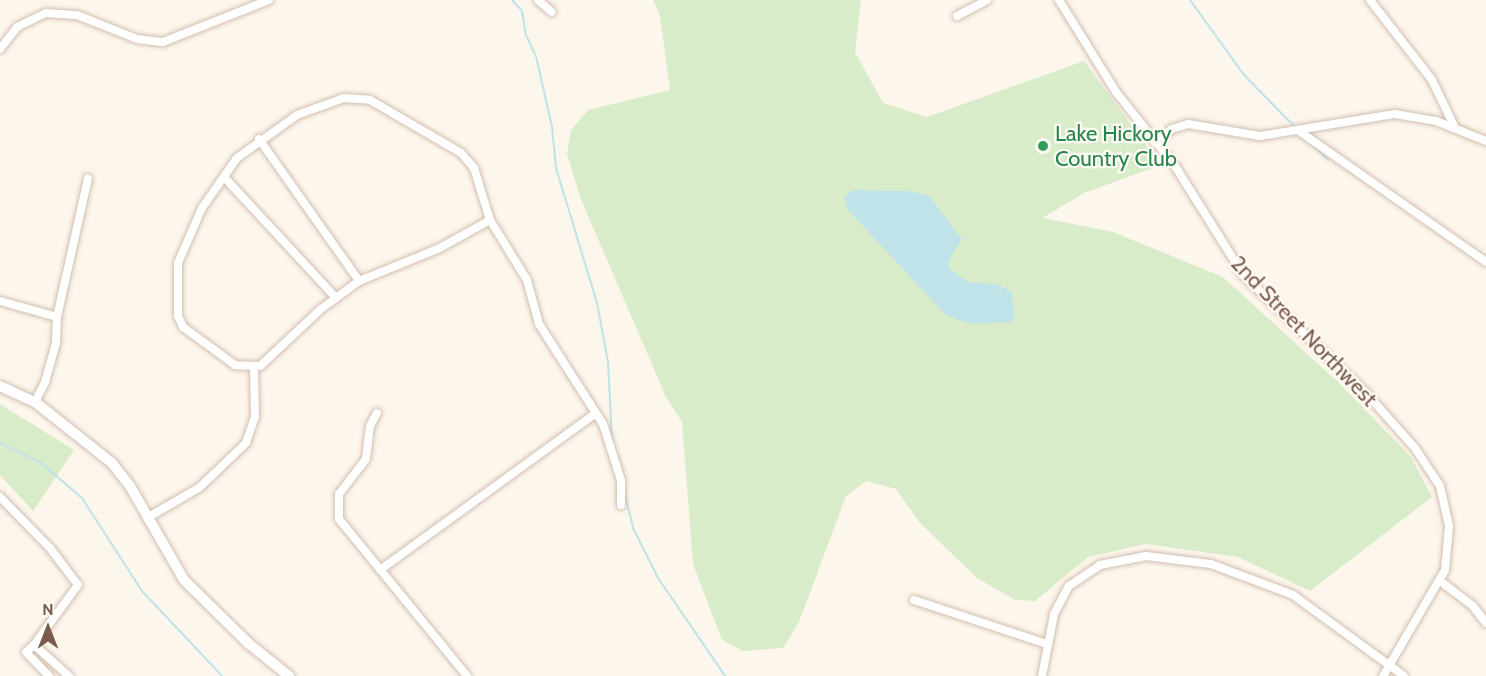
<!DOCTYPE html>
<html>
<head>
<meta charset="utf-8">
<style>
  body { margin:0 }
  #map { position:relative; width:1486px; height:676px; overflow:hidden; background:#fdf6ec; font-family:Cabin,sans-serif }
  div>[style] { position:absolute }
  .green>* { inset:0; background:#d8ecc9 }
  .water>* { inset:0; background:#bfe3e8 }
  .stream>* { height:2px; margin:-1px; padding:0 1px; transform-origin:1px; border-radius:1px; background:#bfe3e8 }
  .roads { filter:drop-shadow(0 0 2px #d1beb0) drop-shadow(0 0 2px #d1beb0) }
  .street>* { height:8px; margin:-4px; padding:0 4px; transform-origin:4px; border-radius:4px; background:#fff }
  .secondary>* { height:10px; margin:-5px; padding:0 5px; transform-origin:5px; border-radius:5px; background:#fff }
  .dots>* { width:16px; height:16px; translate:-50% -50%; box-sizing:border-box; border:3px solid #fffaf3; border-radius:50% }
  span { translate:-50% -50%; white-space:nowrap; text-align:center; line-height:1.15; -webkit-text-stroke:4.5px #fffaf3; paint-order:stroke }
  .leisure-label { font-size:22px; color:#27864d }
  .left { translate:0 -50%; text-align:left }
  .street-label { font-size:22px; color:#7a5c4d }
  .north { position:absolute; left:18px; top:598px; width:60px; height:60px; -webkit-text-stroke:4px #fffaf3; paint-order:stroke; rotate:0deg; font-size:16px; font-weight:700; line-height:24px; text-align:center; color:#7a5c4d }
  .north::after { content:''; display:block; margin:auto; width:21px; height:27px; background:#7a5c4d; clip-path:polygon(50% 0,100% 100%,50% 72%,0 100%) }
</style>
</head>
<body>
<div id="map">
  <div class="green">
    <div style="clip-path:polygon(653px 0,861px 0,855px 52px,883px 103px,927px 117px,1084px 61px,1161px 165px,1084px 193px,1043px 218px,1113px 232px,1223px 277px,1339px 383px,1410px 456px,1432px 497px,1310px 591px,1238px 557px,1146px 544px,1088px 557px,1035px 601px,1015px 600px,977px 578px,920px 523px,896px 489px,866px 481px,846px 496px,799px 622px,783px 648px,743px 651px,722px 640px,693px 564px,682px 422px,666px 397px,580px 197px,567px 153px,571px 130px,588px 110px,670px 90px,660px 16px)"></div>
    <div style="clip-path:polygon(0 404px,74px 450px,33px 511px,0 475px)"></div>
  </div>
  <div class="water">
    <div style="clip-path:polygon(854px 190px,909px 191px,929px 196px,962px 239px,948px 262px,949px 269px,969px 282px,999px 285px,1011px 292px,1015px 317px,1010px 322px,970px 324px,946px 315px,848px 210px,844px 197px)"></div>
  </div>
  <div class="stream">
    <div style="left:512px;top:0;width:15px;rotate:48deg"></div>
    <div style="left:522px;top:11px;width:24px;rotate:81deg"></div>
    <div style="left:526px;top:35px;width:23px;rotate:65deg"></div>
    <div style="left:536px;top:56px;width:73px;rotate:77.3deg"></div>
    <div style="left:552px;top:127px;width:41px;rotate:84.4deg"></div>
    <div style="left:556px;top:168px;width:141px;rotate:73.1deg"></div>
    <div style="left:597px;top:303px;width:60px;rotate:79.4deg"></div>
    <div style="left:608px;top:362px;width:78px;rotate:87.1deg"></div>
    <div style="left:1190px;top:0;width:92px;rotate:54.2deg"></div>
    <div style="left:1244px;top:75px;width:74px;rotate:45.5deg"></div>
    <div style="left:1311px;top:143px;width:24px;rotate:45deg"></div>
    <div style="left:0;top:443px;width:46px;rotate:26deg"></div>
    <div style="left:41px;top:463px;width:54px;rotate:40.5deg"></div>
    <div style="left:82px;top:498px;width:111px;rotate:57.2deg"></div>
    <div style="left:142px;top:591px;width:117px;rotate:46.7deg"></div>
    <div style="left:625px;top:495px;width:34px;rotate:76deg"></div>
    <div style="left:633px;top:528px;width:56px;rotate:63.4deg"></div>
    <div style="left:658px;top:578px;width:119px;rotate:55.6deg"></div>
  </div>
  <div class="roads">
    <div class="street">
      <div style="left:538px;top:0;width:18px;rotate:41deg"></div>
      <div style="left:1059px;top:0;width:108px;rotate:58.2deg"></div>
      <div style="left:1116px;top:92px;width:95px;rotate:51.4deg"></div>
      <div style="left:1175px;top:166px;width:130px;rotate:57.9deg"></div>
      <div style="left:1244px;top:276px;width:170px;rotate:43.8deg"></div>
      <div style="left:1367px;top:394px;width:72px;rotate:48.4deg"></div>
      <div style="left:1415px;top:448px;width:45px;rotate:56.7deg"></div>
      <div style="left:1440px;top:486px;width:41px;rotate:77.3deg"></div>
      <div style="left:1449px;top:526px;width:44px;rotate:95.2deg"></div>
      <div style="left:1445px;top:570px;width:123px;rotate:120.3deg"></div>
      <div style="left:1370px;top:0;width:101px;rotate:52.2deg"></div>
      <div style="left:1432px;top:80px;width:53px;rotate:64.4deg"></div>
      <div style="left:957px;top:16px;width:34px;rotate:-28deg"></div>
      <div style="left:0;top:49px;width:28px;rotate:-52deg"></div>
      <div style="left:17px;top:27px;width:32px;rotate:-26deg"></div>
      <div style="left:46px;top:13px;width:31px;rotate:4deg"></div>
      <div style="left:77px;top:15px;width:65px;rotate:21.8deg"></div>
      <div style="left:137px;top:39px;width:26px;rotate:7deg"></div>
      <div style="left:163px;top:42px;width:114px;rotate:-21.6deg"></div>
      <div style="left:1299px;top:131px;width:228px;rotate:35deg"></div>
      <div style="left:259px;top:139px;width:174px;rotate:54.8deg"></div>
      <div style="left:1154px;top:142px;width:22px;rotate:-36deg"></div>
      <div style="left:1172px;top:129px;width:17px;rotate:-17deg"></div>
      <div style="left:1188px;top:124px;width:73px;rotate:9.5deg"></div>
      <div style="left:1260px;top:136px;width:137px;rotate:-9.3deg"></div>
      <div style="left:1395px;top:114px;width:42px;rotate:9.7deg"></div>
      <div style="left:1436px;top:121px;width:54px;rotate:21.8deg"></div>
      <div style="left:224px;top:177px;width:165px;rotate:47.2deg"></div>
      <div style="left:490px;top:220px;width:57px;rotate:150.8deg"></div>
      <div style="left:440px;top:248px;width:87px;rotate:157.8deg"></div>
      <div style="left:359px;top:281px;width:47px;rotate:143.6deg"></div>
      <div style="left:321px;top:309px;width:83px;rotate:136.9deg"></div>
      <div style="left:260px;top:366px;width:25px;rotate:-178deg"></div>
      <div style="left:235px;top:365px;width:64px;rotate:-143.8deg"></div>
      <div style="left:183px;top:327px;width:12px;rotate:-114deg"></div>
      <div style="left:178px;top:316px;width:53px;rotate:-90deg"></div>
      <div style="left:178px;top:263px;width:60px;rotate:-66.4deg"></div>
      <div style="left:202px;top:208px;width:61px;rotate:-55deg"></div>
      <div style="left:237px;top:158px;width:74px;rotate:-35.6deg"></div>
      <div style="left:297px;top:115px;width:50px;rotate:-19.9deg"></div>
      <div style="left:344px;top:98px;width:26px;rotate:4deg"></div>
      <div style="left:370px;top:100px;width:105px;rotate:30.2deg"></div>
      <div style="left:461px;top:153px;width:20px;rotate:49deg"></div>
      <div style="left:474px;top:168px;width:54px;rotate:72.9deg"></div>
      <div style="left:490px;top:220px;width:70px;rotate:58.3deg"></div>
      <div style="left:527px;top:280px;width:46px;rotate:74.7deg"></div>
      <div style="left:539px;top:324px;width:119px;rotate:57.4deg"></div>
      <div style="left:603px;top:424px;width:59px;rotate:72.2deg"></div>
      <div style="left:621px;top:480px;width:25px;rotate:90deg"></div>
      <div style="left:0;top:301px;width:59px;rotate:15.7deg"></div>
      <div style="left:35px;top:402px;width:22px;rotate:-63deg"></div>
      <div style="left:45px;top:382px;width:41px;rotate:-74.2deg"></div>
      <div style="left:56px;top:343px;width:26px;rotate:-88deg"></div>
      <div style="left:57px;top:317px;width:142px;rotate:-77.4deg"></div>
      <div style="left:377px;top:413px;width:15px;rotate:118deg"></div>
      <div style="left:370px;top:426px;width:33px;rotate:97deg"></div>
      <div style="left:366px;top:459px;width:44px;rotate:127.6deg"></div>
      <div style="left:339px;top:494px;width:25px;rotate:90deg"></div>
      <div style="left:339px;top:519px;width:203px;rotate:50.8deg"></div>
      <div style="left:0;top:497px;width:71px;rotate:45.6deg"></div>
      <div style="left:50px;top:548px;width:46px;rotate:52.9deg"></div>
      <div style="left:78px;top:585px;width:74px;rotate:126.3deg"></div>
      <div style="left:147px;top:518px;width:61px;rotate:-30.3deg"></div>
      <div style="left:200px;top:487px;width:64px;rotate:-43.7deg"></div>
      <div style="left:246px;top:443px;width:28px;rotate:-71deg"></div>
      <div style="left:255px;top:417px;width:50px;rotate:-91.1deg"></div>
      <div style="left:380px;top:570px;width:267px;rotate:-36deg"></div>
      <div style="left:1440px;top:581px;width:41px;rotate:37.1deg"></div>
      <div style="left:1473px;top:606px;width:21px;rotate:53deg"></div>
      <div style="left:914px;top:600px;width:140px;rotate:18.3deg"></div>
      <div style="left:49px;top:676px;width:33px;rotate:-134deg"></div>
      <div style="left:26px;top:652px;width:11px;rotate:-41deg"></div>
      <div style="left:34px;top:645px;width:47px;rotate:41.5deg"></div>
      <div style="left:1042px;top:676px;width:63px;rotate:-79deg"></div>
      <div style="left:1054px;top:614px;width:32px;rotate:-62deg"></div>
      <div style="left:1069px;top:586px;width:37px;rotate:-34deg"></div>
      <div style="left:1100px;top:565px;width:47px;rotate:-11.1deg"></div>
      <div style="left:1146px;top:556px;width:65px;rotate:7deg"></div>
      <div style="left:1211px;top:564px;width:88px;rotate:20.7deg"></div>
      <div style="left:1293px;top:595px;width:137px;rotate:36.1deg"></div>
    </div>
    <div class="secondary">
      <div style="left:0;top:386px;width:38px;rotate:25deg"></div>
      <div style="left:35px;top:402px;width:98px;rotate:38.4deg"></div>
      <div style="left:112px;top:463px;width:29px;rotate:52deg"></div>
      <div style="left:130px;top:486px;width:108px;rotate:60.1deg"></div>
      <div style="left:184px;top:580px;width:90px;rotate:44.5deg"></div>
      <div style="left:248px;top:643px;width:53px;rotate:38.8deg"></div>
    </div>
  </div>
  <div class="dots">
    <div style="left:1043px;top:146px;background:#2e9e5b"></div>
  </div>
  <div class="leisure-label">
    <span class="left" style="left:1055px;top:146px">Lake Hickory<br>Country Club</span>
  </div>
  <div class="street-label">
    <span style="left:1304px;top:331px;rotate:46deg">2nd Street Northwest</span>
  </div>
  <div class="north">N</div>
</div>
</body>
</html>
